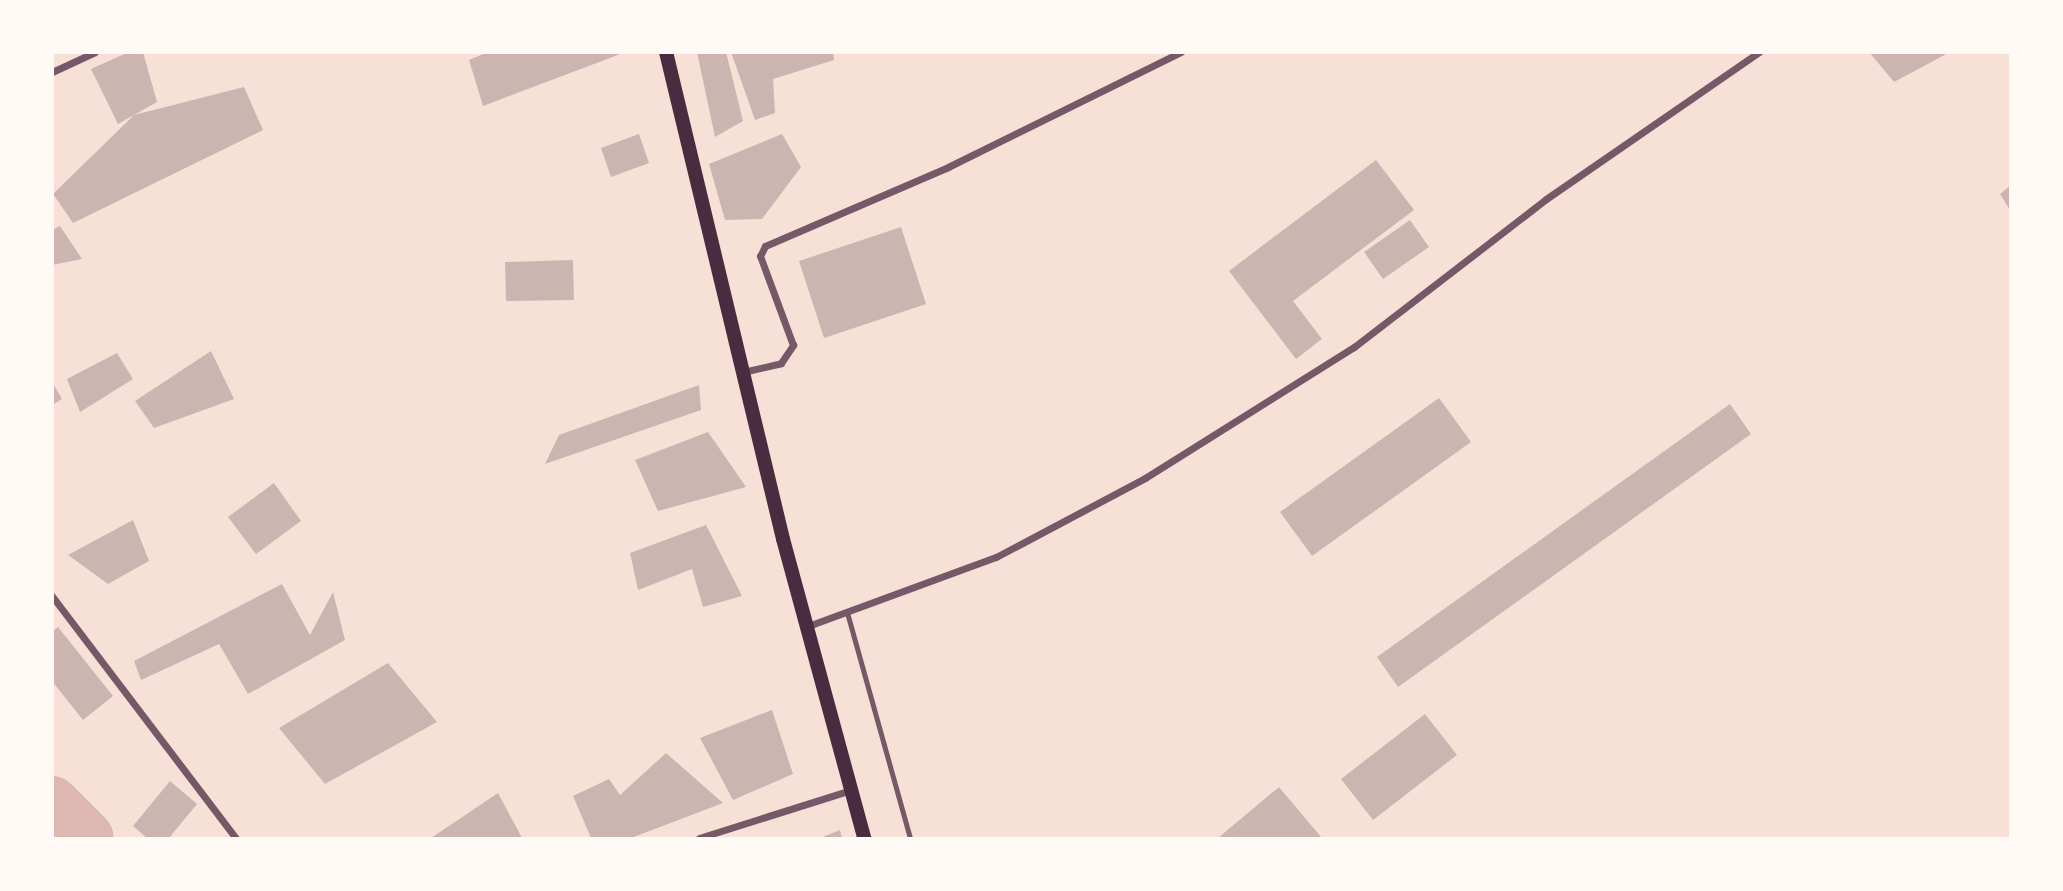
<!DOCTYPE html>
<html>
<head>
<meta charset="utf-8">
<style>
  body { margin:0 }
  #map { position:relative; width:2063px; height:891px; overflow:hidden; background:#f7e1d7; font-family:"Exo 2",sans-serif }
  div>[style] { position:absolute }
  .river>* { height:54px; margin:-27px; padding:0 27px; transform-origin:27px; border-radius:27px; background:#dcb8b0 }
  .building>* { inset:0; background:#ccb4b1 }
  .service>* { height:5px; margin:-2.5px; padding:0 2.5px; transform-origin:2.5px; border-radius:2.5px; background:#755966 }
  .minor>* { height:7px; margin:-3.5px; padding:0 3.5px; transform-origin:3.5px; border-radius:3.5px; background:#755966 }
  .secondary>* { height:14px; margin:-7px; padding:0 7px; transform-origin:7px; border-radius:7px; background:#4a2c40 }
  span { translate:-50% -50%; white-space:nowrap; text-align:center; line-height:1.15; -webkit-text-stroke:6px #fffaf5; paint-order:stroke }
  .frame { position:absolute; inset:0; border:54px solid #fffaf5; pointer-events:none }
</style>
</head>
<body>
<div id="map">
  <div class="river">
    <div style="left:52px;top:803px;width:49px;rotate:45deg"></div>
  </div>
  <div class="building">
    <div style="clip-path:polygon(129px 52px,143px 52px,157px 102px,134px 115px,244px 87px,263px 130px,73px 223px,53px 194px,134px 115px,118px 124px,91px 69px)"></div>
    <div style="clip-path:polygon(488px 52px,623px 52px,623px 53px,483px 106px,469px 60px)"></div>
    <div style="clip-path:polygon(697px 52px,726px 52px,743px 121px,715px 137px)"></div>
    <div style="clip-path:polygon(731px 52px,833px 52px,834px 60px,773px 79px,775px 113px,755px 120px)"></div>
    <div style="clip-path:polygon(1869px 52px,1950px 52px,1894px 82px)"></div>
    <div style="clip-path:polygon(639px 134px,649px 163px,611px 177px,601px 148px)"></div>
    <div style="clip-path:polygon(782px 134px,801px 167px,762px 219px,725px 220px,709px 164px)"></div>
    <div style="clip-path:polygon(1376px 160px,1414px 210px,1293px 301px,1322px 339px,1296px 359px,1229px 271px)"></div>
    <div style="clip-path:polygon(2010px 186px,2010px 210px,2000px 194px)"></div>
    <div style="clip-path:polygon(1410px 220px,1429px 247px,1383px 279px,1364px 252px)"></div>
    <div style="clip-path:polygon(60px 226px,82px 259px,52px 265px,52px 230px)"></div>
    <div style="clip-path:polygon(901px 227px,926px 304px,824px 338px,799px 261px)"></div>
    <div style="clip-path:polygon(573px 260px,574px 300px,506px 301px,505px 262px)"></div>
    <div style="clip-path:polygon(211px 351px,234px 399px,154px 428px,135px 401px)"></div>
    <div style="clip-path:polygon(117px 353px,133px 379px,80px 412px,67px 379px)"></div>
    <div style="clip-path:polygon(52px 382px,62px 399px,52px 405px)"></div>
    <div style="clip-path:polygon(699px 385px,701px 410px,545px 464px,559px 435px)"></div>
    <div style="clip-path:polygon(1439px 398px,1471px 442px,1312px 556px,1280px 512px)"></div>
    <div style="clip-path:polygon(1730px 404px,1751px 434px,1398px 687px,1377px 657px)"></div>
    <div style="clip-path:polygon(708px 432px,746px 487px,658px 511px,635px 460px)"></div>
    <div style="clip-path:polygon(274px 483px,301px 521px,256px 554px,228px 517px)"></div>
    <div style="clip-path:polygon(133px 520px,149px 561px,108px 584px,68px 555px)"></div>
    <div style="clip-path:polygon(706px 525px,742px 596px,703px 607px,692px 569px,638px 590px,630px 553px)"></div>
    <div style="clip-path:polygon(282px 584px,310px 635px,333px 592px,345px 640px,248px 694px,219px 644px,141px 680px,134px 661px)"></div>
    <div style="clip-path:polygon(58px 627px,113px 696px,83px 720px,52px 681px,52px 632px)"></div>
    <div style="clip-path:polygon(388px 663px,437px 722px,325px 784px,279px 728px)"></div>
    <div style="clip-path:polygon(772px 710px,793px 774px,733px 800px,700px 738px)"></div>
    <div style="clip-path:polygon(1425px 714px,1457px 755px,1373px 820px,1341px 779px)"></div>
    <div style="clip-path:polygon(666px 753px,723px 803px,631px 838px,591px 838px,573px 796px,609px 779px,620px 795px)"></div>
    <div style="clip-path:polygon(170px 781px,197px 804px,169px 838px,147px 838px,133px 826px)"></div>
    <div style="clip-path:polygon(1279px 787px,1321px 837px,1218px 838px)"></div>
    <div style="clip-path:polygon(498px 793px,522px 838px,431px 838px)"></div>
    <div style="clip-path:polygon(840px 830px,842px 838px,820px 838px)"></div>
  </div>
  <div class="service">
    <div style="left:848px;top:616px;width:230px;rotate:74.4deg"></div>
  </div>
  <div class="minor">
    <div style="left:52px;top:72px;width:47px;rotate:-24.9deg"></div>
    <div style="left:743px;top:372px;width:39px;rotate:-13deg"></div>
    <div style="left:781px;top:363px;width:22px;rotate:-56deg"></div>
    <div style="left:793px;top:345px;width:95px;rotate:-110.3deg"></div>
    <div style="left:760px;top:256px;width:11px;rotate:-63deg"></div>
    <div style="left:765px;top:246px;width:199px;rotate:-23.3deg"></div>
    <div style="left:948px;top:167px;width:260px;rotate:-26.3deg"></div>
    <div style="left:52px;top:596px;width:304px;rotate:52.8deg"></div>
    <div style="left:808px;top:626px;width:200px;rotate:-20.2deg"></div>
    <div style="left:996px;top:557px;width:169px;rotate:-27.9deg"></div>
    <div style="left:1145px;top:478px;width:247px;rotate:-32.1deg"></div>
    <div style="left:1354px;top:347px;width:242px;rotate:-37.6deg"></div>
    <div style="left:1546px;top:199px;width:259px;rotate:-34.6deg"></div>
    <div style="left:699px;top:838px;width:159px;rotate:-17.5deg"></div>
  </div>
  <div class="secondary">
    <div style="left:666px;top:52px;width:501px;rotate:76.49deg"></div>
    <div style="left:783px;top:539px;width:310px;rotate:74.8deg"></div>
  </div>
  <div class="frame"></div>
</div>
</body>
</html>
